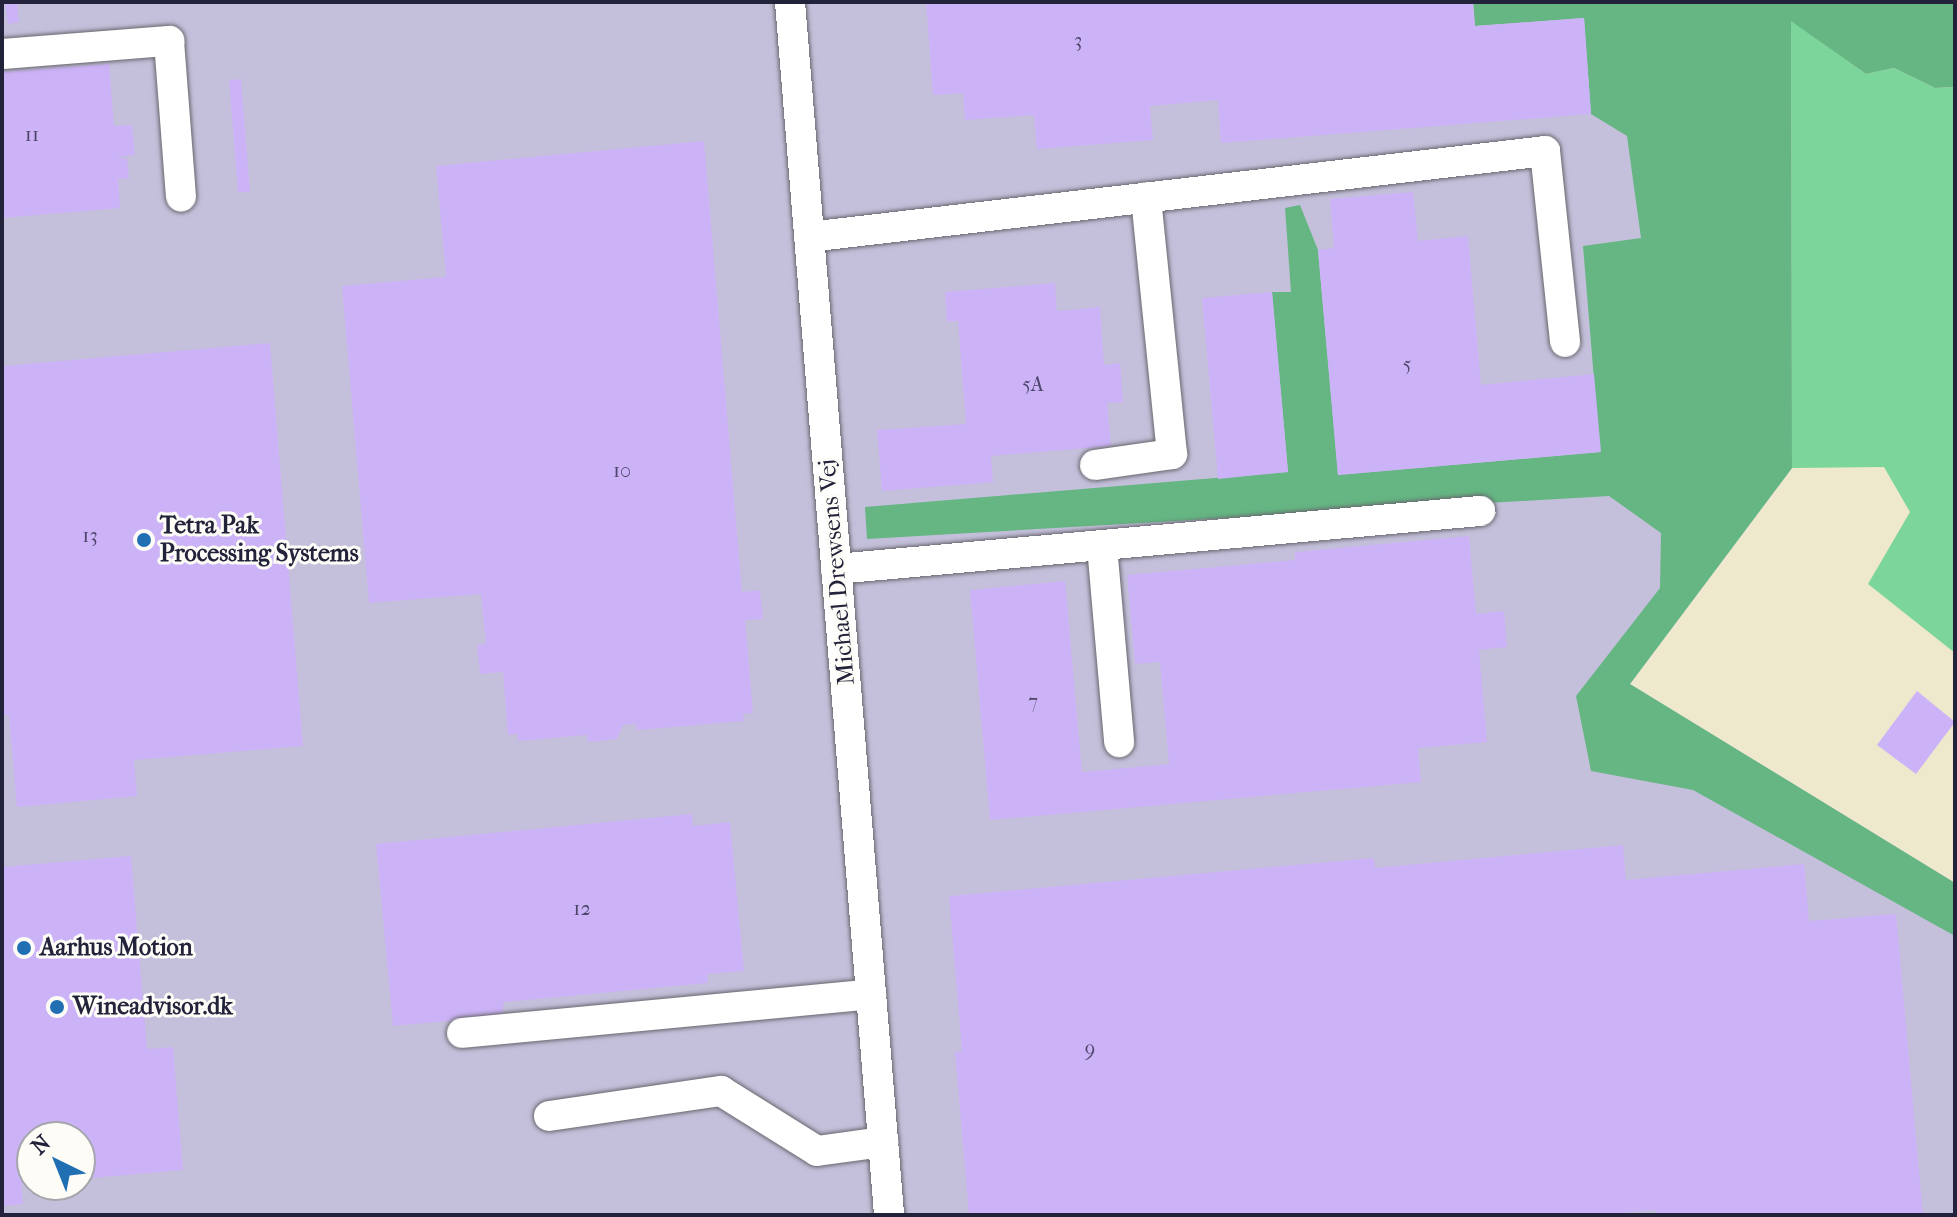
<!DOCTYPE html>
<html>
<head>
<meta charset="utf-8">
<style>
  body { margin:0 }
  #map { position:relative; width:1957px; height:1217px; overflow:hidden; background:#eee8cc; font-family:"IM FELL French Canon",serif }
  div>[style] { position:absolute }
  .industrial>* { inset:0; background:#c4c0db }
  .green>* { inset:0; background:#7cd59b }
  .forest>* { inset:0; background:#65b683 }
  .building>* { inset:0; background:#ccb3f7 }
  .roads { filter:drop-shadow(0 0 2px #69676e) drop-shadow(0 0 2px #69676e) }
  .minor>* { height:30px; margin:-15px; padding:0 15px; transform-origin:15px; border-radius:15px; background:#fff }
  .dots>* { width:22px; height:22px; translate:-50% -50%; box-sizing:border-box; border:4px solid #fdfcf7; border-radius:50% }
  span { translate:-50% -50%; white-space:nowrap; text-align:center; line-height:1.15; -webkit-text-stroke:6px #fdfcf7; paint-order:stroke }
  .number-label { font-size:20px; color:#4c466a }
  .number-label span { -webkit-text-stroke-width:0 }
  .poi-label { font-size:24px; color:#22223b; font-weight:700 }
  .left { translate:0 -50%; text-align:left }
  .street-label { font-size:24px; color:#22223b }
  .frame { position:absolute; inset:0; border:4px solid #22223b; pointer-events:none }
  .north { position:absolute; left:16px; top:1121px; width:80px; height:80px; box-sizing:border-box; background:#fdfcf7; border:2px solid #a5a5ac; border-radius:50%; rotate:317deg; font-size:22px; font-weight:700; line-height:32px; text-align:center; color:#22223b }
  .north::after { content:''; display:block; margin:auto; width:28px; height:36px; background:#1f6fb2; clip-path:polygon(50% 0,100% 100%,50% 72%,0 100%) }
</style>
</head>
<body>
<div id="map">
  <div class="industrial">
    <div style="clip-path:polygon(evenodd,2px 2px,1791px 2px,1792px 468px,1630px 684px,1955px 883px,1955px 1215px,2px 1215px,2px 2px,32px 1137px,80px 1137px,80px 1185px,32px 1185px,32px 1137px)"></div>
  </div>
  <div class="green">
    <div style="clip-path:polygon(1791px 20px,1866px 74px,1894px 68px,1935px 88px,1955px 87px,1955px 653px,1868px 584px,1910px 512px,1884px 467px,1792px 468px)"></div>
  </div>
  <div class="forest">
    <div style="clip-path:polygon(1473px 2px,1955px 2px,1955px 87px,1935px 88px,1894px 68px,1866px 74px,1791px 21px,1792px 468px,1630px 684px,1955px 883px,1955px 936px,1693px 790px,1591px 771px,1576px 696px,1660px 588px,1661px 533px,1609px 496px,867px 539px,865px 507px,1288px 472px,1272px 292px,1291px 292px,1285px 208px,1300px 205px,1318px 250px,1338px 475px,1600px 452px,1583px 246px,1641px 238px,1627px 136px,1591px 114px,1584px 18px,1475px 26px)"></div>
  </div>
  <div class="building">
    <div style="clip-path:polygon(5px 2px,17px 2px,19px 22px,8px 24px)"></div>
    <div style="clip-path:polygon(926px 2px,1473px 2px,1475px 26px,1584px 18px,1591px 114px,1221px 143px,1218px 100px,1150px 106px,1153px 140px,1037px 149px,1034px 115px,965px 120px,963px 93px,933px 95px)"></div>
    <div style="clip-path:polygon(109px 64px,114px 126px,132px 125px,135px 155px,116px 157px,127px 159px,129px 178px,118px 179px,120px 208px,2px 218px,2px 72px)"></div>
    <div style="clip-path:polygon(241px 79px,250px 192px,238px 192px,229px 80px)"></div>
    <div style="clip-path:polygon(704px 141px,742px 592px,760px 590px,763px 619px,745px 620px,753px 713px,743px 714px,744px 721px,637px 730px,636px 724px,623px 725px,617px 739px,588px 742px,587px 735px,518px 741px,518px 734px,508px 735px,503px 672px,480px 674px,477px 645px,486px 644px,481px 594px,369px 603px,342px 286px,446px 277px,436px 166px)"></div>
    <div style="clip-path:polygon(1413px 192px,1418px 241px,1468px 236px,1481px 385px,1594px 374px,1601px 452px,1338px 475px,1318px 250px,1334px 248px,1330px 199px)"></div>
    <div style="clip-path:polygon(1055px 283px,1057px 311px,1100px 307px,1104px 365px,1120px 363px,1123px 402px,1107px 403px,1111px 446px,991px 456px,993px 482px,882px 491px,877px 430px,966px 424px,958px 321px,947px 322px,945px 292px)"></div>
    <div style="clip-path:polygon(1272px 292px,1288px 472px,1218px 479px,1202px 298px)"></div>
    <div style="clip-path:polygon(270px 343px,303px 746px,134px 760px,137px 796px,17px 807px,9px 715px,2px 715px,2px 366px)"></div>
    <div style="clip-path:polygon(1469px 536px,1476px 614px,1504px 611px,1507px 647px,1479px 650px,1487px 742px,1418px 748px,1421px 782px,990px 820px,970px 590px,1065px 581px,1082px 772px,1169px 764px,1160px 662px,1135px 664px,1127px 575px,1295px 560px,1295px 552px)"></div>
    <div style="clip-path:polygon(1917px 691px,1955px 722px,1916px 774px,1877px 745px)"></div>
    <div style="clip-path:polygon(692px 814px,693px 826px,730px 822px,744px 971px,707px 974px,708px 983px,504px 1002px,502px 1016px,393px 1026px,376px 844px)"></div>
    <div style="clip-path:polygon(1623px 845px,1626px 880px,1804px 864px,1809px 921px,1896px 914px,1923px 1215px,1656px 1215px,1655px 1210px,1598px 1215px,969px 1215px,955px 1052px,962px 1051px,949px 896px,1374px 858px,1375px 868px)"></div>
    <div style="clip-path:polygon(131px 856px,147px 1049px,173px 1047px,183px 1170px,80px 1179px,80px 1137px,32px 1137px,32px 1183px,21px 1184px,23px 1204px,2px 1206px,2px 867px)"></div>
  </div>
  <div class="roads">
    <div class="minor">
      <div style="left:790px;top:2px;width:1217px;rotate:85.33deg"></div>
      <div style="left:2px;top:54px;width:168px;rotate:-4.5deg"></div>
      <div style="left:169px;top:41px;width:156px;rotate:85.6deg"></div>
      <div style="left:809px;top:237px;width:741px;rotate:-6.66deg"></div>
      <div style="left:1545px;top:151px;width:192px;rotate:84deg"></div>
      <div style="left:1095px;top:465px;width:78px;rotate:-8.1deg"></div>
      <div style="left:1172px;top:454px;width:258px;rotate:-95.8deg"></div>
      <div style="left:1102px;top:546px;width:197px;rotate:85deg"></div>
      <div style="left:836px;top:569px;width:647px;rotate:-5.15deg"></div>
      <div style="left:462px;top:1033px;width:411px;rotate:-5.4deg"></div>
      <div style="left:549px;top:1116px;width:174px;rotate:-8.3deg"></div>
      <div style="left:721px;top:1091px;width:113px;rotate:32deg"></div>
      <div style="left:817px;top:1151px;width:67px;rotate:-7.8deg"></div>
    </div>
  </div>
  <div class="dots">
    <div style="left:144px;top:540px;background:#1f6fb2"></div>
    <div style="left:24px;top:948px;background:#1f6fb2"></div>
    <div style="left:57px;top:1007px;background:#1f6fb2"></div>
  </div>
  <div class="number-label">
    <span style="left:1078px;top:40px">3</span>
    <span style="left:32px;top:134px">11</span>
    <span style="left:1407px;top:364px">5</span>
    <span style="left:1033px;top:384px">5A</span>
    <span style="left:622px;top:470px">10</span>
    <span style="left:90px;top:535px">13</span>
    <span style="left:1033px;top:701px">7</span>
    <span style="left:582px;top:908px">12</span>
    <span style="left:1090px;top:1049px">9</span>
  </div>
  <div class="poi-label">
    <span class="left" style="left:160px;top:540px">Tetra Pak<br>Processing Systems</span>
    <span class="left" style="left:40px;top:948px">Aarhus Motion</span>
    <span class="left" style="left:73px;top:1007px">Wineadvisor.dk</span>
  </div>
  <div class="street-label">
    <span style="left:837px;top:572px;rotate:-95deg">Michael Drewsens Vej</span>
  </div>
  <div class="frame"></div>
  <div class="north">N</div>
</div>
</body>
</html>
